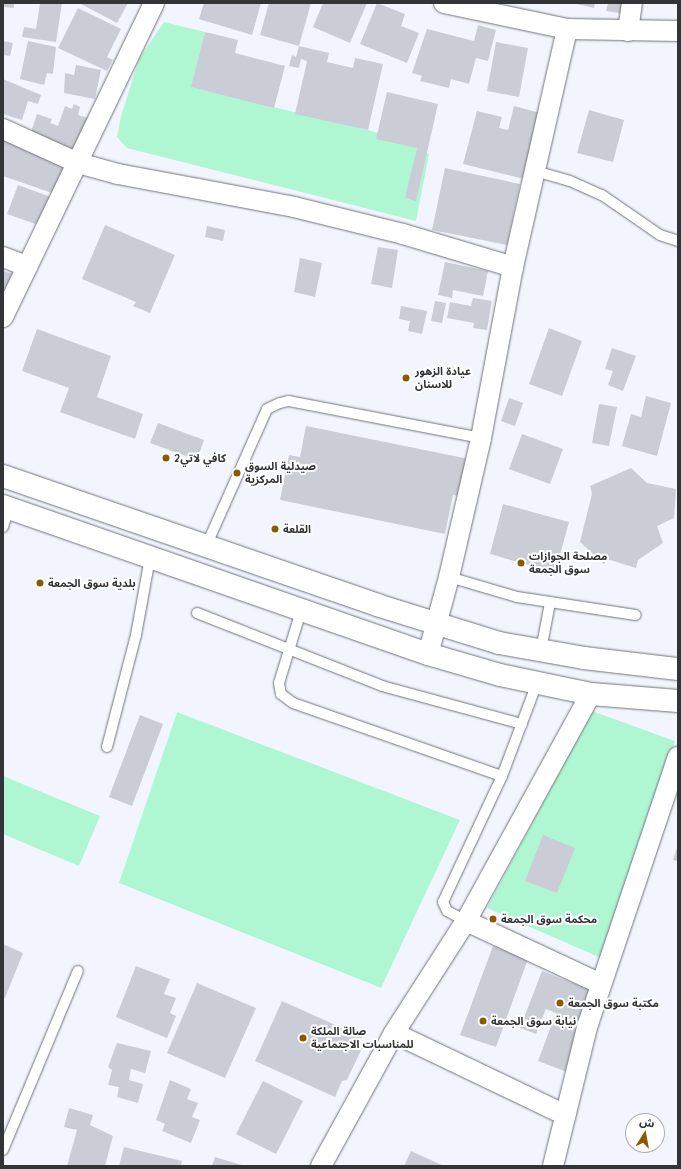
<!DOCTYPE html>
<html>
<head>
<meta charset="utf-8">
<style>
  body { margin:0 }
  #map { position:relative; width:681px; height:1169px; overflow:hidden; background:#f3f5fe; font-family:Quicksand,"Noto Sans Arabic",sans-serif }
  div>[style] { position:absolute }
  .green>* { inset:0; background:#aff7d3 }
  .building>* { inset:0; background:#cbcdd6 }
  .roads { filter:drop-shadow(0 0 1px #71737b) drop-shadow(0 0 1px #71737b) }
  .lane>* { height:10px; margin:-5px; padding:0 5px; transform-origin:5px; border-radius:5px; background:#fff }
  .street>* { height:20px; margin:-10px; padding:0 10px; transform-origin:10px; border-radius:10px; background:#fff }
  .secondary>* { height:22px; margin:-11px; padding:0 11px; transform-origin:11px; border-radius:11px; background:#fff }
  .dots>* { width:11px; height:11px; translate:-50% -50%; box-sizing:border-box; border:2px solid #fff; border-radius:50% }
  span { translate:-50% -50%; white-space:nowrap; text-align:center; line-height:1.15; -webkit-text-stroke:4px #fff; paint-order:stroke }
  .poi-label { font-size:11px; color:#333438; font-weight:700 }
  .left { translate:0 -50%; text-align:left }
  .frame { position:absolute; inset:0; border:4px solid #333438; pointer-events:none }
  .north { position:absolute; left:625px; top:1113px; width:40px; height:40px; box-sizing:border-box; background:#fff; border:1px solid #adaeaf; border-radius:50%; rotate:11deg; font-size:11px; font-weight:700; line-height:16px; text-align:center; color:#333438 }
  .north::after { content:''; display:block; margin:auto; width:14px; height:18px; background:#895a00; clip-path:polygon(50% 0,100% 100%,50% 72%,0 100%) }
</style>
</head>
<body>
<div id="map">
  <div class="green">
    <div style="clip-path:polygon(164px 22px,205px 32px,192px 87px,368px 130px,398px 139px,429px 154px,416px 221px,127px 148px,117px 137px,121px 116px,139px 59px)"></div>
    <div style="clip-path:polygon(592px 711px,675px 741px,603px 959px,487px 908px)"></div>
    <div style="clip-path:polygon(177px 712px,460px 820px,381px 988px,119px 883px)"></div>
    <div style="clip-path:polygon(3px 776px,100px 816px,79px 866px,3px 834px)"></div>
  </div>
  <div class="building">
    <div style="clip-path:polygon(3px 3px,14px 3px,14px 8px,3px 7px)"></div>
    <div style="clip-path:polygon(40px 3px,62px 3px,56px 42px,22px 37px,24px 27px,36px 29px)"></div>
    <div style="clip-path:polygon(79px 3px,128px 3px,117px 23px)"></div>
    <div style="clip-path:polygon(204px 3px,261px 3px,252px 35px,199px 19px)"></div>
    <div style="clip-path:polygon(269px 3px,311px 3px,299px 46px,260px 35px)"></div>
    <div style="clip-path:polygon(323px 3px,367px 3px,350px 43px,313px 27px)"></div>
    <div style="clip-path:polygon(377px 3px,405px 14px,401px 26px,419px 33px,407px 63px,360px 44px)"></div>
    <div style="clip-path:polygon(572px 3px,595px 3px,594px 8px)"></div>
    <div style="clip-path:polygon(608px 3px,627px 3px,625px 14px,606px 11px)"></div>
    <div style="clip-path:polygon(78px 8px,121px 29px,107px 57px,113px 60px,107px 71px,58px 48px)"></div>
    <div style="clip-path:polygon(478px 25px,496px 30px,488px 61px,476px 58px,469px 84px,451px 79px,449px 88px,420px 81px,422px 76px,412px 73px,427px 29px,474px 41px)"></div>
    <div style="clip-path:polygon(205px 32px,238px 40px,235px 53px,285px 66px,274px 108px,191px 87px)"></div>
    <div style="clip-path:polygon(3px 41px,13px 43px,10px 56px,3px 55px)"></div>
    <div style="clip-path:polygon(28px 41px,56px 47px,53px 74px,47px 73px,44px 85px,20px 79px)"></div>
    <div style="clip-path:polygon(496px 42px,528px 48px,519px 97px,487px 91px)"></div>
    <div style="clip-path:polygon(299px 46px,329px 53px,327px 62px,353px 68px,355px 58px,383px 64px,368px 130px,295px 114px,307px 61px,301px 59px,299px 68px,289px 66px,292px 55px,296px 57px)"></div>
    <div style="clip-path:polygon(76px 65px,101px 70px,95px 99px,64px 93px,65px 73px,74px 75px)"></div>
    <div style="clip-path:polygon(3px 79px,41px 95px,38px 104px,28px 101px,22px 120px,3px 114px)"></div>
    <div style="clip-path:polygon(387px 92px,438px 104px,416px 201px,405px 198px,417px 148px,376px 139px)"></div>
    <div style="clip-path:polygon(74px 104px,80px 107px,78px 115px,88px 118px,76px 154px,29px 138px,37px 114px,52px 119px,50px 123px,58px 126px,65px 106px,72px 109px)"></div>
    <div style="clip-path:polygon(514px 106px,544px 114px,528px 180px,463px 164px,477px 111px,502px 117px,499px 128px,508px 130px)"></div>
    <div style="clip-path:polygon(589px 110px,624px 120px,613px 162px,577px 153px)"></div>
    <div style="clip-path:polygon(4px 139px,67px 161px,55px 194px,3px 176px)"></div>
    <div style="clip-path:polygon(445px 168px,520px 184px,507px 245px,432px 230px)"></div>
    <div style="clip-path:polygon(18px 185px,51px 197px,41px 226px,7px 214px)"></div>
    <div style="clip-path:polygon(105px 225px,175px 255px,150px 313px,133px 306px,136px 302px,82px 279px)"></div>
    <div style="clip-path:polygon(207px 226px,225px 230px,223px 241px,205px 237px)"></div>
    <div style="clip-path:polygon(378px 247px,398px 250px,392px 288px,371px 284px)"></div>
    <div style="clip-path:polygon(300px 258px,322px 263px,315px 297px,294px 292px)"></div>
    <div style="clip-path:polygon(445px 262px,488px 271px,483px 296px,453px 290px,452px 298px,438px 295px)"></div>
    <div style="clip-path:polygon(3px 271px,16px 275px,3px 299px)"></div>
    <div style="clip-path:polygon(473px 298px,492px 301px,487px 330px,473px 328px,474px 323px,447px 318px,450px 302px,471px 306px)"></div>
    <div style="clip-path:polygon(435px 301px,446px 303px,442px 323px,431px 321px)"></div>
    <div style="clip-path:polygon(401px 306px,427px 311px,422px 334px,408px 331px,410px 321px,399px 319px)"></div>
    <div style="clip-path:polygon(549px 328px,582px 341px,562px 396px,529px 384px)"></div>
    <div style="clip-path:polygon(37px 329px,111px 356px,97px 397px,143px 414px,135px 439px,60px 412px,69px 388px,22px 371px)"></div>
    <div style="clip-path:polygon(612px 348px,636px 356px,623px 391px,608px 385px,613px 371px,605px 369px)"></div>
    <div style="clip-path:polygon(646px 396px,671px 403px,657px 456px,622px 446px,631px 414px,641px 417px)"></div>
    <div style="clip-path:polygon(509px 398px,523px 403px,515px 426px,501px 421px)"></div>
    <div style="clip-path:polygon(599px 404px,617px 407px,609px 446px,592px 443px)"></div>
    <div style="clip-path:polygon(158px 423px,204px 440px,197px 460px,150px 443px)"></div>
    <div style="clip-path:polygon(306px 426px,474px 460px,466px 497px,453px 495px,445px 534px,280px 500px,289px 455px,300px 457px)"></div>
    <div style="clip-path:polygon(522px 434px,563px 449px,550px 484px,509px 469px)"></div>
    <div style="clip-path:polygon(631px 468px,647px 483px,676px 489px,674px 518px,657px 526px,663px 543px,638px 560px,636px 568px,607px 559px,604px 564px,580px 542px,592px 494px,590px 486px)"></div>
    <div style="clip-path:polygon(503px 504px,569px 522px,555px 573px,490px 554px)"></div>
    <div style="clip-path:polygon(140px 715px,163px 724px,132px 806px,109px 797px)"></div>
    <div style="clip-path:polygon(543px 835px,575px 848px,557px 893px,525px 881px)"></div>
    <div style="clip-path:polygon(678px 845px,678px 861px,673px 860px)"></div>
    <div style="clip-path:polygon(3px 944px,23px 953px,5px 998px,3px 997px)"></div>
    <div style="clip-path:polygon(493px 946px,528px 959px,496px 1047px,460px 1035px)"></div>
    <div style="clip-path:polygon(136px 966px,170px 979px,164px 994px,176px 998px,170px 1013px,176px 1016px,167px 1038px,116px 1017px)"></div>
    <div style="clip-path:polygon(542px 971px,593px 991px,582px 1020px,577px 1019px,573px 1028px,583px 1031px,567px 1072px,538px 1061px,556px 1013px,546px 1009px,536px 1034px,520px 1028px)"></div>
    <div style="clip-path:polygon(197px 983px,256px 1008px,225px 1078px,167px 1053px)"></div>
    <div style="clip-path:polygon(282px 1001px,362px 1037px,357px 1046px,362px 1048px,347px 1080px,342px 1081px,335px 1097px,255px 1061px)"></div>
    <div style="clip-path:polygon(117px 1043px,151px 1051px,145px 1073px,131px 1069px,129px 1080px,143px 1084px,138px 1103px,117px 1097px,119px 1087px,108px 1085px,112px 1070px,108px 1067px)"></div>
    <div style="clip-path:polygon(170px 1080px,191px 1089px,187px 1099px,198px 1103px,192px 1117px,200px 1120px,191px 1143px,162px 1131px,165px 1124px,156px 1120px)"></div>
    <div style="clip-path:polygon(263px 1081px,303px 1101px,276px 1154px,236px 1134px)"></div>
    <div style="clip-path:polygon(69px 1108px,93px 1115px,90px 1125px,113px 1136px,105px 1166px,67px 1166px,77px 1130px,64px 1127px)"></div>
    <div style="clip-path:polygon(124px 1147px,182px 1161px,181px 1166px,119px 1166px)"></div>
    <div style="clip-path:polygon(411px 1151px,444px 1166px,404px 1166px)"></div>
    <div style="clip-path:polygon(215px 1157px,245px 1166px,212px 1166px)"></div>
  </div>
  <div class="roads">
    <div class="lane">
      <div style="left:535px;top:171px;width:36px;rotate:16deg"></div>
      <div style="left:570px;top:181px;width:35px;rotate:24deg"></div>
      <div style="left:602px;top:195px;width:70px;rotate:34.6deg"></div>
      <div style="left:660px;top:235px;width:19px;rotate:18deg"></div>
      <div style="left:3px;top:527px;width:19px;rotate:-72deg"></div>
      <div style="left:207px;top:544px;width:148px;rotate:-66deg"></div>
      <div style="left:267px;top:409px;width:14px;rotate:-25deg"></div>
      <div style="left:280px;top:403px;width:9px;rotate:-13deg"></div>
      <div style="left:289px;top:401px;width:196px;rotate:10.9deg"></div>
      <div style="left:449px;top:577px;width:71px;rotate:16.4deg"></div>
      <div style="left:517px;top:597px;width:120px;rotate:8.6deg"></div>
      <div style="left:301px;top:611px;width:75px;rotate:107deg"></div>
      <div style="left:279px;top:683px;width:11px;rotate:80deg"></div>
      <div style="left:281px;top:694px;width:15px;rotate:37deg"></div>
      <div style="left:293px;top:703px;width:221px;rotate:19.3deg"></div>
      <div style="left:197px;top:613px;width:199px;rotate:21.5deg"></div>
      <div style="left:382px;top:686px;width:145px;rotate:15.2deg"></div>
      <div style="left:541px;top:650px;width:48px;rotate:-79.2deg"></div>
      <div style="left:107px;top:747px;width:116px;rotate:-75.5deg"></div>
      <div style="left:136px;top:635px;width:78px;rotate:-79.7deg"></div>
      <div style="left:466px;top:921px;width:21px;rotate:-152deg"></div>
      <div style="left:447px;top:911px;width:10px;rotate:-114deg"></div>
      <div style="left:443px;top:902px;width:139px;rotate:-64.9deg"></div>
      <div style="left:502px;top:776px;width:99px;rotate:-69.4deg"></div>
      <div style="left:3px;top:1150px;width:194px;rotate:-67.3deg"></div>
    </div>
    <div class="street">
      <div style="left:444px;top:3px;width:126px;rotate:11.9deg"></div>
      <div style="left:567px;top:29px;width:111px;rotate:1deg"></div>
      <div style="left:628px;top:31px;width:28px;rotate:-82deg"></div>
      <div style="left:3px;top:129px;width:82px;rotate:24.4deg"></div>
      <div style="left:78px;top:163px;width:41px;rotate:15.4deg"></div>
      <div style="left:118px;top:174px;width:179px;rotate:10.6deg"></div>
      <div style="left:294px;top:207px;width:112px;rotate:13.9deg"></div>
      <div style="left:403px;top:234px;width:115px;rotate:16.7deg"></div>
      <div style="left:3px;top:257px;width:26px;rotate:21deg"></div>
      <div style="left:3px;top:317px;width:348px;rotate:-64.3deg"></div>
      <div style="left:428px;top:654px;width:80px;rotate:-74.7deg"></div>
      <div style="left:449px;top:577px;width:143px;rotate:-77deg"></div>
      <div style="left:481px;top:438px;width:174px;rotate:-79.4deg"></div>
      <div style="left:513px;top:267px;width:244px;rotate:-77.2deg"></div>
      <div style="left:466px;top:921px;width:149px;rotate:25deg"></div>
      <div style="left:394px;top:1033px;width:190px;rotate:25.6deg"></div>
      <div style="left:321px;top:1166px;width:152px;rotate:-61.2deg"></div>
      <div style="left:394px;top:1033px;width:133px;rotate:-57.3deg"></div>
      <div style="left:466px;top:921px;width:259px;rotate:-61.2deg"></div>
      <div style="left:553px;top:1166px;width:146px;rotate:-76.2deg"></div>
      <div style="left:588px;top:1024px;width:282px;rotate:-71.4deg"></div>
    </div>
    <div class="secondary">
      <div style="left:3px;top:476px;width:396px;rotate:19deg"></div>
      <div style="left:377px;top:605px;width:128px;rotate:17.3deg"></div>
      <div style="left:499px;top:643px;width:86px;rotate:10deg"></div>
      <div style="left:584px;top:658px;width:95px;rotate:6.7deg"></div>
      <div style="left:3px;top:506px;width:450px;rotate:19.2deg"></div>
      <div style="left:428px;top:654px;width:75px;rotate:16.3deg"></div>
      <div style="left:500px;top:675px;width:93px;rotate:11.8deg"></div>
      <div style="left:591px;top:694px;width:87px;rotate:4.6deg"></div>
    </div>
  </div>
  <div class="dots">
    <div style="left:406px;top:378px;background:#895a00"></div>
    <div style="left:166px;top:458px;background:#895a00"></div>
    <div style="left:237px;top:473px;background:#895a00"></div>
    <div style="left:275px;top:529px;background:#895a00"></div>
    <div style="left:521px;top:563px;background:#895a00"></div>
    <div style="left:40px;top:583px;background:#895a00"></div>
    <div style="left:493px;top:919px;background:#895a00"></div>
    <div style="left:560px;top:1003px;background:#895a00"></div>
    <div style="left:483px;top:1021px;background:#895a00"></div>
    <div style="left:303px;top:1038px;background:#895a00"></div>
  </div>
  <div class="poi-label">
    <span class="left" style="left:415px;top:378px">عيادة الزهور<br>للاسنان</span>
    <span class="left" style="left:174px;top:458px">كافي لاتي2</span>
    <span class="left" style="left:245px;top:473px">صيدلية السوق<br>المركزية</span>
    <span class="left" style="left:283px;top:529px">القلعة</span>
    <span class="left" style="left:529px;top:563px">مصلحة الجوازات<br>سوق الجمعة</span>
    <span class="left" style="left:48px;top:583px">بلدية سوق الجمعة</span>
    <span class="left" style="left:501px;top:919px">محكمة سوق الجمعة</span>
    <span class="left" style="left:568px;top:1003px">مكتبة سوق الجمعة</span>
    <span class="left" style="left:491px;top:1021px">نيابة سوق الجمعة</span>
    <span class="left" style="left:311px;top:1038px">صالة الملكة<br>للمناسبات الاجتماعية</span>
  </div>
  <div class="frame"></div>
  <div class="north">ش</div>
</div>
</body>
</html>
